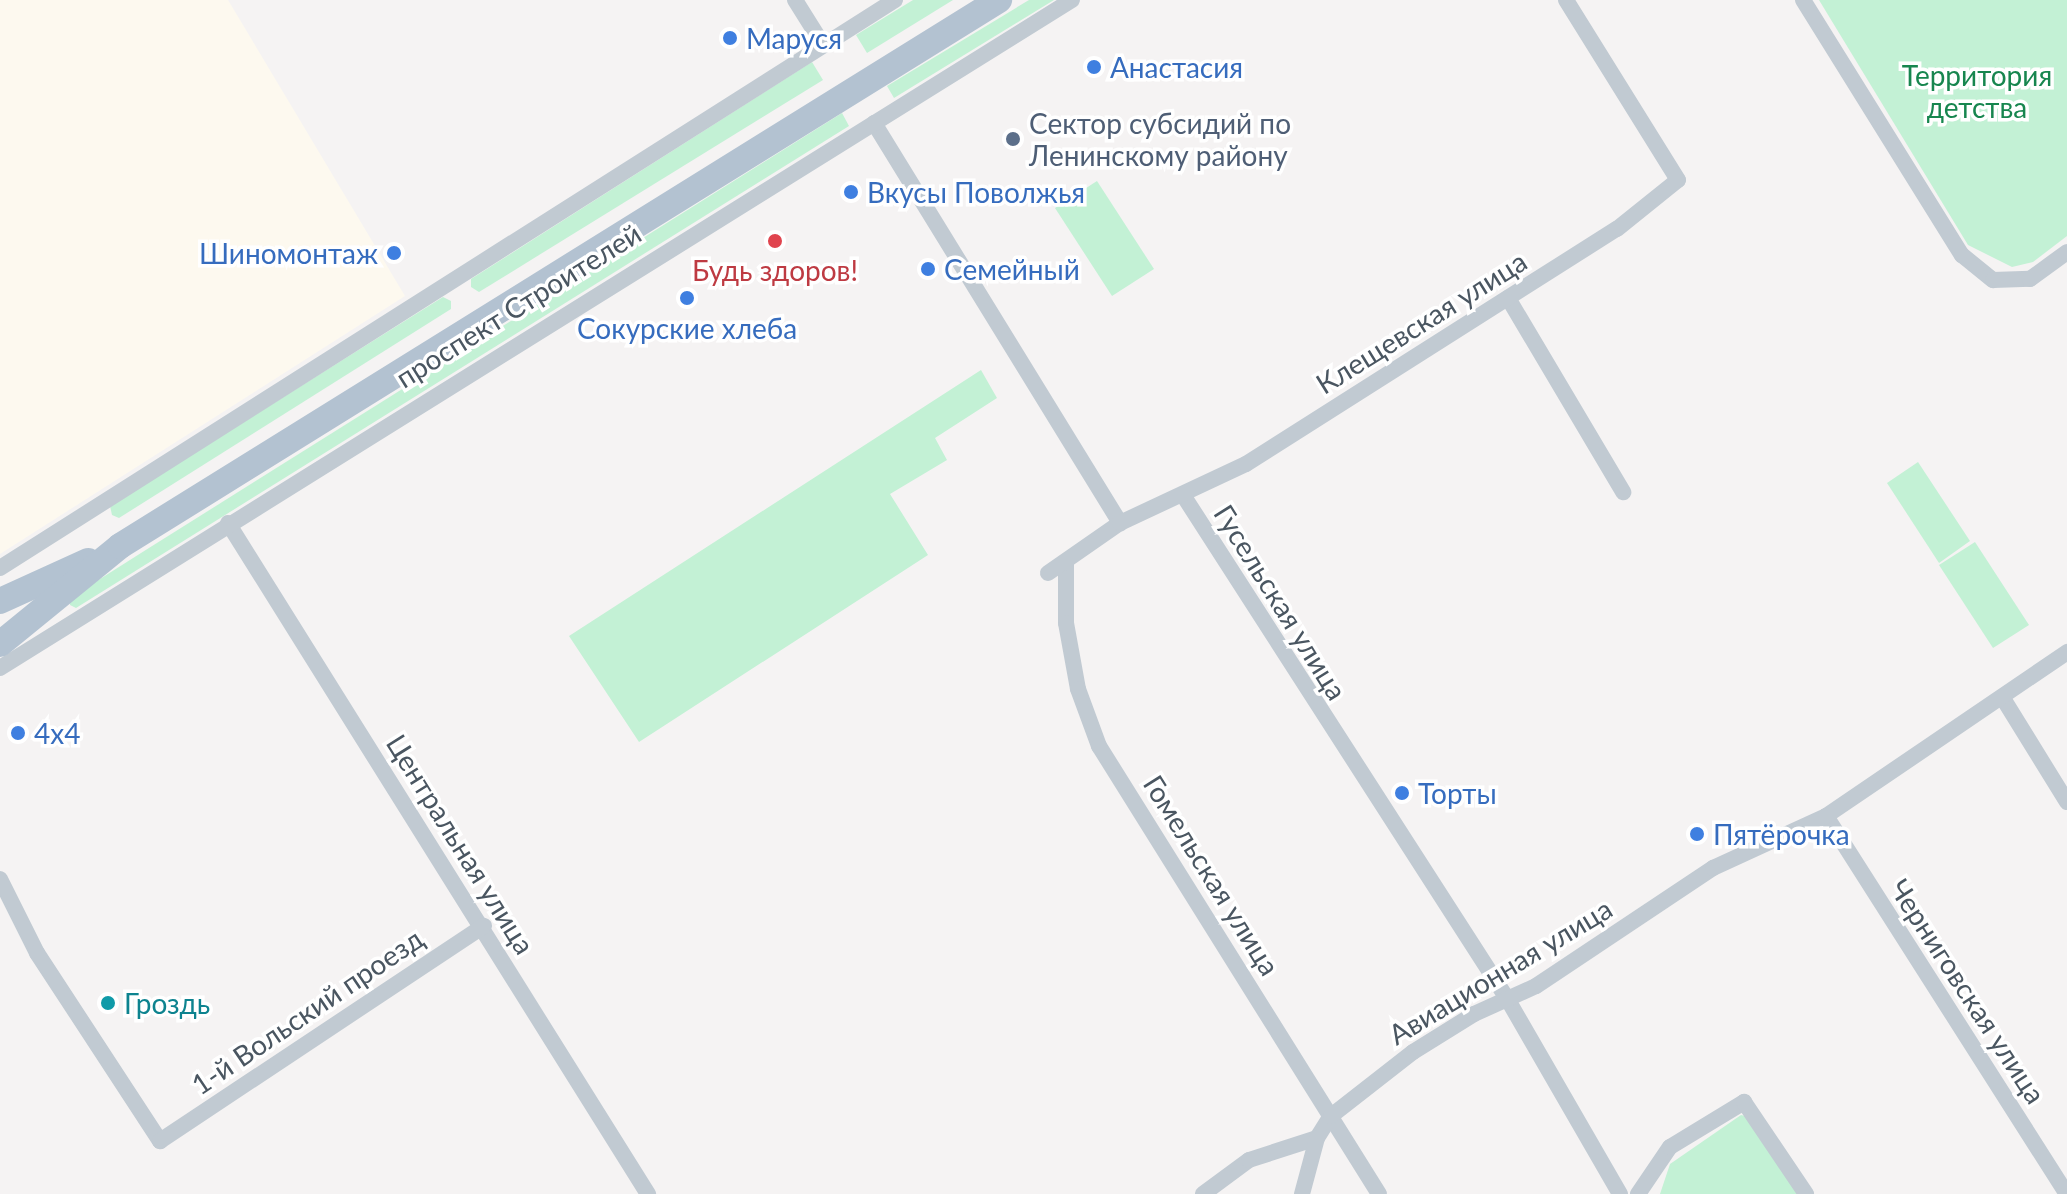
<!DOCTYPE html>
<html>
<head>
<meta charset="utf-8">
<style>
  body { margin:0 }
  #map { position:relative; width:2067px; height:1194px; overflow:hidden; background:#f5f3f3; font-family:Lato,sans-serif }
  div>[style] { position:absolute }
  .commercial>* { inset:0; background:#fdf9ef }
  .green>* { inset:0; background:#c3f1d5 }
  .minor>* { height:16px; margin:-8px; padding:0 8px; transform-origin:8px; border-radius:8px; background:#c1cad2 }
  .primary>* { height:26px; margin:-13px; padding:0 13px; transform-origin:13px; border-radius:13px; background:#b3c2d1 }
  .dots>* { width:22px; height:22px; translate:-50% -50%; box-sizing:border-box; border:4px solid #fff; border-radius:50% }
  span { translate:-50% -50%; white-space:nowrap; text-align:center; line-height:1.15; -webkit-text-stroke:7px #fff; paint-order:stroke }
  .shop-label { font-size:28px; color:#366cbe }
  .left { translate:0 -50%; text-align:left }
  .right { translate:-100% -50%; text-align:right }
  .park-label { font-size:28px; color:#17864f }
  .service-label { font-size:28px; color:#4e5e75 }
  .health-label { font-size:28px; color:#be3a42 }
  .street-label { font-size:28px; color:#4a5661 }
  .culture-label { font-size:28px; color:#0d838f }
</style>
</head>
<body>
<div id="map">
  <div class="commercial">
    <div style="clip-path:polygon(0 0,228px 0,405px 296px,0 554px)"></div>
  </div>
  <div class="green">
    <div style="clip-path:polygon(913px 0,953px 0,867px 53px,856px 35px)"></div>
    <div style="clip-path:polygon(1029px 0,1054px 0,894px 98px,887px 86px)"></div>
    <div style="clip-path:polygon(1819px 0,2067px 0,2067px 236px,2033px 262px,2012px 267px,1968px 245px)"></div>
    <div style="clip-path:polygon(812px 62px,823px 80px,479px 292px,471px 287px,471px 279px)"></div>
    <div style="clip-path:polygon(842px 113px,849px 126px,76px 608px,70px 605px,70px 598px,141px 553px)"></div>
    <div style="clip-path:polygon(1097px 181px,1154px 269px,1112px 296px,1055px 208px)"></div>
    <div style="clip-path:polygon(443px 297px,451px 301px,451px 309px,119px 518px,112px 515px,110px 506px)"></div>
    <div style="clip-path:polygon(981px 370px,997px 398px,935px 438px,947px 460px,890px 494px,928px 555px,639px 742px,569px 636px)"></div>
    <div style="clip-path:polygon(1918px 462px,1970px 541px,1939px 563px,1887px 483px)"></div>
    <div style="clip-path:polygon(1975px 542px,2029px 625px,1993px 648px,1939px 565px)"></div>
    <div style="clip-path:polygon(1741px 1115px,1749px 1117px,1802px 1194px,1660px 1194px,1670px 1164px)"></div>
  </div>
  <div class="minor">
    <div style="left:795px;top:0;width:51px;rotate:57.9deg"></div>
    <div style="left:1803px;top:0;width:301px;rotate:58.1deg"></div>
    <div style="left:1962px;top:255px;width:40px;rotate:39deg"></div>
    <div style="left:1993px;top:280px;width:37px;rotate:-2deg"></div>
    <div style="left:2030px;top:279px;width:46px;rotate:-36.1deg"></div>
    <div style="left:874px;top:123px;width:470px;rotate:58.4deg"></div>
    <div style="left:1508px;top:298px;width:226px;rotate:59.3deg"></div>
    <div style="left:1183px;top:495px;width:601px;rotate:57.24deg"></div>
    <div style="left:1508px;top:1000px;width:224px;rotate:60deg"></div>
    <div style="left:228px;top:523px;width:792px;rotate:57.96deg"></div>
    <div style="left:1066px;top:562px;width:61px;rotate:90deg"></div>
    <div style="left:1066px;top:623px;width:67px;rotate:79.7deg"></div>
    <div style="left:1078px;top:689px;width:61px;rotate:69.8deg"></div>
    <div style="left:1099px;top:746px;width:528px;rotate:57.99deg"></div>
    <div style="left:0;top:568px;width:1060px;rotate:-32.4deg"></div>
    <div style="left:1048px;top:573px;width:88px;rotate:-34.8deg"></div>
    <div style="left:1120px;top:523px;width:139px;rotate:-25.1deg"></div>
    <div style="left:1246px;top:464px;width:439px;rotate:-32.4deg"></div>
    <div style="left:1617px;top:229px;width:78px;rotate:-38.8deg"></div>
    <div style="left:1678px;top:180px;width:212px;rotate:-121.9deg"></div>
    <div style="left:0;top:668px;width:1263px;rotate:-31.93deg"></div>
    <div style="left:2004px;top:700px;width:120px;rotate:58.3deg"></div>
    <div style="left:1826px;top:816px;width:448px;rotate:57.5deg"></div>
    <div style="left:0;top:879px;width:83px;rotate:63.4deg"></div>
    <div style="left:37px;top:953px;width:225px;rotate:56.8deg"></div>
    <div style="left:160px;top:1141px;width:389px;rotate:-33.6deg"></div>
    <div style="left:1203px;top:1194px;width:57px;rotate:-36.5deg"></div>
    <div style="left:1249px;top:1160px;width:71px;rotate:-17.9deg"></div>
    <div style="left:1317px;top:1138px;width:26px;rotate:-58deg"></div>
    <div style="left:1331px;top:1116px;width:104px;rotate:-38deg"></div>
    <div style="left:1413px;top:1052px;width:72px;rotate:-31.9deg"></div>
    <div style="left:1474px;top:1014px;width:68px;rotate:-24.3deg"></div>
    <div style="left:1536px;top:986px;width:213px;rotate:-33.7deg"></div>
    <div style="left:1713px;top:868px;width:124px;rotate:-24.7deg"></div>
    <div style="left:1826px;top:816px;width:292px;rotate:-34.2deg"></div>
    <div style="left:1302px;top:1194px;width:58px;rotate:-75deg"></div>
    <div style="left:1638px;top:1194px;width:57px;rotate:-55.8deg"></div>
    <div style="left:1670px;top:1147px;width:87px;rotate:-31.3deg"></div>
    <div style="left:1744px;top:1102px;width:111px;rotate:56deg"></div>
  </div>
  <div class="primary">
    <div style="left:0;top:601px;width:97px;rotate:-24.4deg"></div>
    <div style="left:0;top:644px;width:155px;rotate:-39.2deg"></div>
    <div style="left:120px;top:546px;width:1035px;rotate:-31.85deg"></div>
  </div>
  <div class="dots">
    <div style="left:730px;top:38px;background:#3f7fe0"></div>
    <div style="left:1094px;top:67px;background:#3f7fe0"></div>
    <div style="left:1013px;top:139px;background:#5c6f8a"></div>
    <div style="left:851px;top:192px;background:#3f7fe0"></div>
    <div style="left:775px;top:241px;background:#e0444e"></div>
    <div style="left:394px;top:253px;background:#3f7fe0"></div>
    <div style="left:928px;top:269px;background:#3f7fe0"></div>
    <div style="left:687px;top:298px;background:#3f7fe0"></div>
    <div style="left:18px;top:733px;background:#3f7fe0"></div>
    <div style="left:1402px;top:793px;background:#3f7fe0"></div>
    <div style="left:1697px;top:834px;background:#3f7fe0"></div>
    <div style="left:108px;top:1003px;background:#0f9aa8"></div>
  </div>
  <div class="shop-label">
    <span class="left" style="left:746px;top:38px">Маруся</span>
    <span class="left" style="left:1110px;top:67px">Анастасия</span>
    <span class="left" style="left:867px;top:192px">Вкусы Поволжья</span>
    <span class="right" style="left:378px;top:253px">Шиномонтаж</span>
    <span class="left" style="left:944px;top:269px">Семейный</span>
    <span style="left:687px;top:328px">Сокурские хлеба</span>
    <span class="left" style="left:34px;top:733px">4x4</span>
    <span class="left" style="left:1418px;top:793px">Торты</span>
    <span class="left" style="left:1713px;top:834px">Пятёрочка</span>
  </div>
  <div class="park-label">
    <span style="left:1977px;top:91px">Территория<br>детства</span>
  </div>
  <div class="service-label">
    <span class="left" style="left:1029px;top:139px">Сектор субсидий по<br>Ленинскому району</span>
  </div>
  <div class="health-label">
    <span style="left:775px;top:270px">Будь здоров!</span>
  </div>
  <div class="street-label">
    <span style="left:518px;top:305px;rotate:-32deg">проспект Строителей</span>
    <span style="left:1421px;top:322px;rotate:-32deg">Клещевская улица</span>
    <span style="left:1281px;top:602px;rotate:58deg">Гусельская улица</span>
    <span style="left:461px;top:844px;rotate:58deg">Центральная улица</span>
    <span style="left:1212px;top:875px;rotate:58deg">Гомельская улица</span>
    <span style="left:1500px;top:971px;rotate:-31deg">Авиационная улица</span>
    <span style="left:1968px;top:991px;rotate:57deg">Черниговская улица</span>
    <span style="left:307px;top:1011px;rotate:-34deg">1-й Вольский проезд</span>
  </div>
  <div class="culture-label">
    <span class="left" style="left:124px;top:1003px">Гроздь</span>
  </div>
</div>
</body>
</html>
